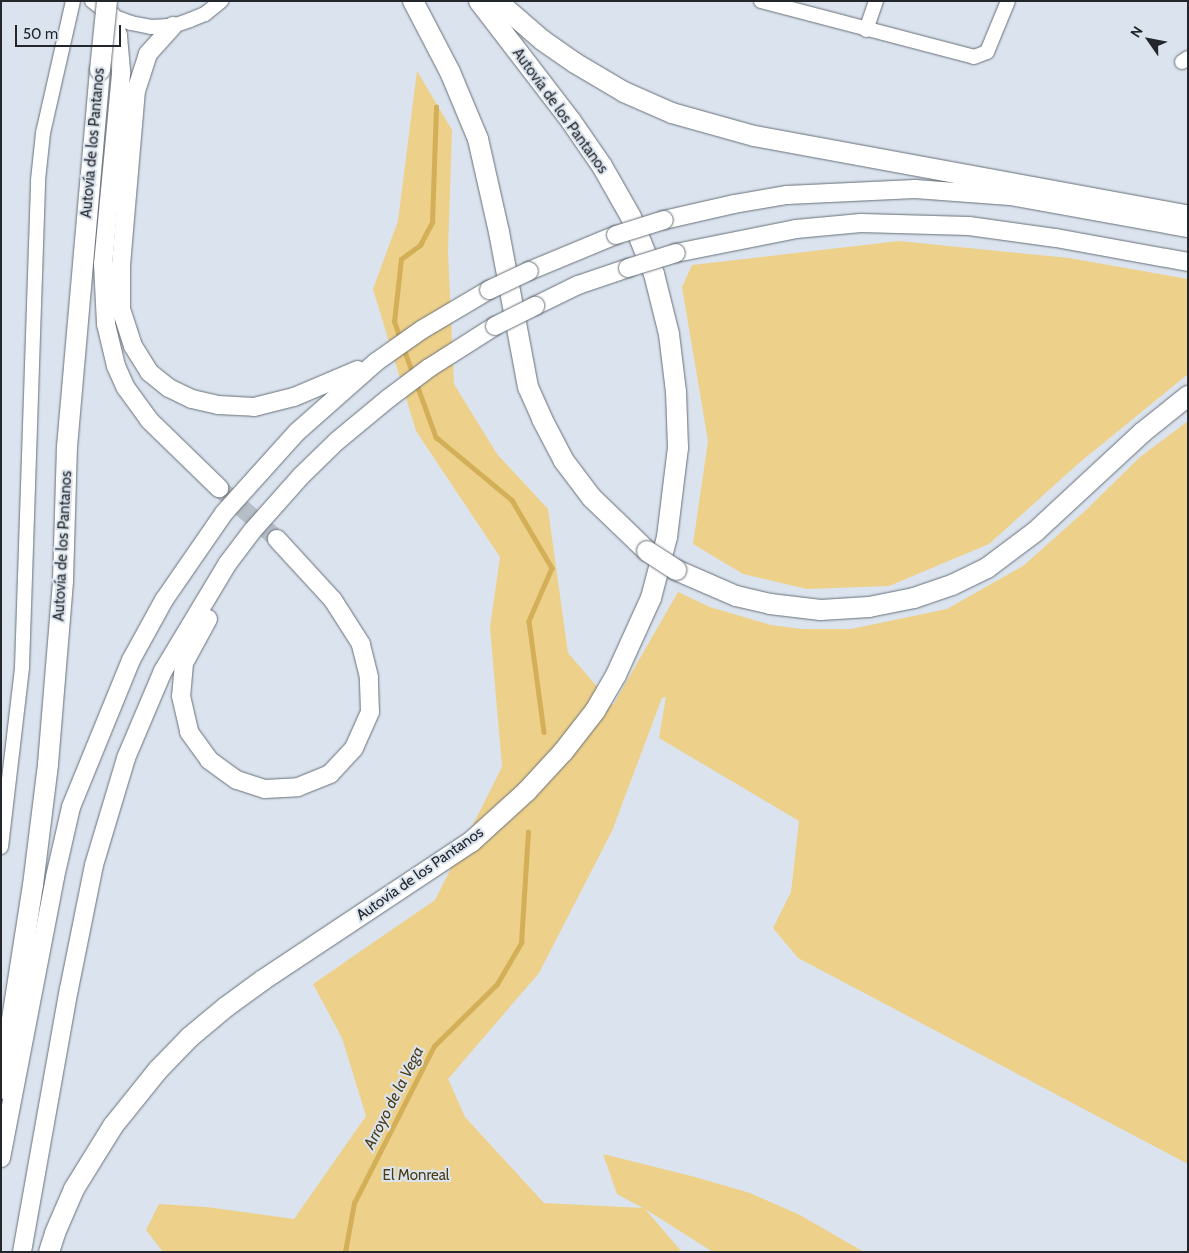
<!DOCTYPE html>
<html>
<head>
<meta charset="utf-8">
<style>
  body { margin:0 }
  #map { position:relative; width:1189px; height:1253px; overflow:hidden; background:#dbe4ee; font-family:Cabin,sans-serif }
  div>[style] { position:absolute }
  .green>* { inset:0; background:#edd08a }
  .stream>* { height:4.5px; margin:-2.25px; padding:0 2.25px; transform-origin:2.25px; border-radius:2.25px; background:#d3af57 }
  .major-tunnel>* { height:18px; margin-top:-9px; transform-origin:0; background:repeating-linear-gradient(90deg,#b6bec7 0 18px,transparent 0 27px) }
  .roads { filter:drop-shadow(0 0 1px #676f78) drop-shadow(0 0 1px #676f78) }
  .minor>* { height:14px; margin:-7px; padding:0 7px; transform-origin:7px; border-radius:7px; background:#fff }
  .major>* { height:18px; margin:-9px; padding:0 9px; transform-origin:9px; border-radius:9px; background:#fff }
  .highway>* { height:20px; margin:-10px; padding:0 10px; transform-origin:10px; border-radius:10px; background:#fff }
  .bridges { filter:drop-shadow(0 0 1px #676f78) drop-shadow(0 0 1px #676f78) }
  .major-bridge>* { height:18px; margin:-9px; padding:0 9px; transform-origin:9px; border-radius:9px; background:#fff }
  .highway-bridge>* { height:20px; margin:-10px; padding:0 10px; transform-origin:10px; border-radius:10px; background:#fff }
  span { translate:-50% -50%; white-space:nowrap; text-align:center; line-height:1.15; -webkit-text-stroke:4px #dbe4ee; paint-order:stroke }
  .street-label { font-size:15px; color:#23262a }
  .park-label { font-size:15px; color:#4a3c16 }
  .water-label { font-size:16px; color:#4c3d17; font-style:italic }
  .frame { position:absolute; inset:0; border:2px solid #23262a; pointer-events:none }
  .north { position:absolute; left:1124px; top:15px; width:50px; height:50px; -webkit-text-stroke:4px #dbe4ee; paint-order:stroke; rotate:303deg; font-size:14px; font-weight:700; line-height:20px; text-align:center; color:#23262a }
  .north::after { content:''; display:block; margin:auto; width:18px; height:22px; background:#23262a; clip-path:polygon(50% 0,100% 100%,50% 72%,0 100%) }
  .scale { position:absolute; left:15px; top:25px; width:106px; height:22px; box-sizing:border-box; border:2px solid #23262a; border-top:0; padding-left:6px; font-size:15px; line-height:18px; white-space:nowrap; color:#23262a; -webkit-text-stroke:4px #dbe4ee; paint-order:stroke }
</style>
</head>
<body>
<div id="map">
  <div class="green">
    <div style="clip-path:polygon(417px 71px,452px 130px,448px 252px,454px 384px,497px 454px,548px 509px,568px 653px,613px 705px,678px 592px,710px 607px,771px 625px,802px 629px,851px 629px,947px 609px,1023px 566px,1086px 510px,1140px 457px,1188px 421px,1188px 1164px,798px 958px,773px 928px,791px 892px,799px 821px,659px 738px,666px 697px,662px 698px,612px 831px,539px 973px,448px 1079px,465px 1117px,544px 1203px,643px 1208px,617px 1194px,603px 1154px,695px 1177px,750px 1193px,800px 1215px,864px 1252px,713px 1252px,645px 1209px,682px 1252px,163px 1252px,146px 1230px,159px 1204px,207px 1207px,294px 1219px,366px 1116px,342px 1038px,313px 984px,435px 900px,502px 767px,490px 627px,500px 557px,416px 431px,373px 289px,398px 221px)"></div>
    <div style="clip-path:polygon(899px 241px,1069px 258px,1188px 279px,1188px 374px,1079px 463px,989px 544px,889px 586px,807px 589px,743px 574px,693px 544px,708px 441px,682px 287px,692px 265px)"></div>
  </div>
  <div class="stream">
    <div style="left:400px;top:339px;width:18px;rotate:-109deg"></div>
    <div style="left:394px;top:322px;width:63px;rotate:-83.7deg"></div>
    <div style="left:401px;top:259px;width:24px;rotate:-36deg"></div>
    <div style="left:420px;top:245px;width:26px;rotate:-62deg"></div>
    <div style="left:432px;top:222px;width:115px;rotate:-88deg"></div>
    <div style="left:404px;top:349px;width:27px;rotate:70deg"></div>
    <div style="left:416px;top:382px;width:59px;rotate:70deg"></div>
    <div style="left:436px;top:437px;width:99px;rotate:39.7deg"></div>
    <div style="left:512px;top:500px;width:79px;rotate:59.5deg"></div>
    <div style="left:552px;top:568px;width:58px;rotate:113.5deg"></div>
    <div style="left:529px;top:621px;width:112px;rotate:82.3deg"></div>
    <div style="left:345px;top:1252px;width:50px;rotate:-79.6deg"></div>
    <div style="left:354px;top:1203px;width:176px;rotate:-63deg"></div>
    <div style="left:434px;top:1046px;width:88px;rotate:-44.5deg"></div>
    <div style="left:497px;top:984px;width:48px;rotate:-59.7deg"></div>
    <div style="left:521px;top:943px;width:111px;rotate:-86.4deg"></div>
  </div>
  <div class="major-tunnel">
    <div style="left:219px;top:488px;width:77px;rotate:41.3deg"></div>
  </div>
  <div class="roads">
    <div class="minor">
      <div style="left:92px;top:1px;width:25px;rotate:37deg"></div>
      <div style="left:112px;top:16px;width:20px;rotate:20deg"></div>
      <div style="left:131px;top:23px;width:20px;rotate:11deg"></div>
      <div style="left:151px;top:27px;width:22px;rotate:-3deg"></div>
      <div style="left:173px;top:26px;width:18px;rotate:-19deg"></div>
      <div style="left:190px;top:20px;width:16px;rotate:-22deg"></div>
      <div style="left:205px;top:14px;width:21px;rotate:-39deg"></div>
      <div style="left:761px;top:1px;width:220px;rotate:14.7deg"></div>
      <div style="left:974px;top:57px;width:14px;rotate:-21deg"></div>
      <div style="left:987px;top:52px;width:55px;rotate:-67.6deg"></div>
      <div style="left:866px;top:30px;width:31px;rotate:-71deg"></div>
      <div style="left:1182px;top:62px;width:7px;rotate:-34deg"></div>
      <div style="left:1px;top:847px;width:181px;rotate:-83.3deg"></div>
      <div style="left:22px;top:667px;width:487px;rotate:-88.1deg"></div>
      <div style="left:38px;top:180px;width:47px;rotate:-83.9deg"></div>
      <div style="left:43px;top:133px;width:135px;rotate:-77.2deg"></div>
    </div>
    <div class="major">
      <div style="left:112px;top:16px;width:21px;rotate:73deg"></div>
      <div style="left:118px;top:36px;width:38px;rotate:85deg"></div>
      <div style="left:121px;top:74px;width:191px;rotate:95.4deg"></div>
      <div style="left:103px;top:264px;width:60px;rotate:87.1deg"></div>
      <div style="left:106px;top:324px;width:43px;rotate:76.6deg"></div>
      <div style="left:116px;top:366px;width:24px;rotate:66deg"></div>
      <div style="left:126px;top:388px;width:39px;rotate:54deg"></div>
      <div style="left:149px;top:420px;width:98px;rotate:44.2deg"></div>
      <div style="left:173px;top:26px;width:38px;rotate:132deg"></div>
      <div style="left:148px;top:54px;width:38px;rotate:108deg"></div>
      <div style="left:136px;top:90px;width:176px;rotate:94.9deg"></div>
      <div style="left:121px;top:265px;width:44px;rotate:90deg"></div>
      <div style="left:121px;top:309px;width:39px;rotate:72deg"></div>
      <div style="left:133px;top:346px;width:31px;rotate:58deg"></div>
      <div style="left:149px;top:372px;width:26px;rotate:39deg"></div>
      <div style="left:169px;top:388px;width:25px;rotate:26deg"></div>
      <div style="left:192px;top:399px;width:27px;rotate:13deg"></div>
      <div style="left:218px;top:405px;width:36px;rotate:3deg"></div>
      <div style="left:254px;top:407px;width:41px;rotate:-14deg"></div>
      <div style="left:294px;top:397px;width:69px;rotate:-22.9deg"></div>
      <div style="left:664px;top:220px;width:72px;rotate:-12.9deg"></div>
      <div style="left:734px;top:204px;width:54px;rotate:-9.6deg"></div>
      <div style="left:787px;top:195px;width:128px;rotate:-2.7deg"></div>
      <div style="left:915px;top:189px;width:95px;rotate:4.2deg"></div>
      <div style="left:1010px;top:196px;width:181px;rotate:10.2deg"></div>
      <div style="left:676px;top:253px;width:122px;rotate:-11.3deg"></div>
      <div style="left:796px;top:229px;width:65px;rotate:-5.3deg"></div>
      <div style="left:861px;top:223px;width:108px;rotate:1.6deg"></div>
      <div style="left:969px;top:226px;width:88px;rotate:7.9deg"></div>
      <div style="left:1056px;top:238px;width:134px;rotate:10.3deg"></div>
      <div style="left:529px;top:271px;width:94px;rotate:-22.5deg"></div>
      <div style="left:535px;top:306px;width:48px;rotate:-26deg"></div>
      <div style="left:578px;top:285px;width:53px;rotate:-18.8deg"></div>
      <div style="left:208px;top:619px;width:50px;rotate:118.6deg"></div>
      <div style="left:184px;top:663px;width:33px;rotate:95deg"></div>
      <div style="left:181px;top:696px;width:37px;rotate:77deg"></div>
      <div style="left:189px;top:732px;width:34px;rotate:54deg"></div>
      <div style="left:209px;top:760px;width:34px;rotate:36deg"></div>
      <div style="left:237px;top:780px;width:29px;rotate:18deg"></div>
      <div style="left:265px;top:789px;width:33px;rotate:-3deg"></div>
      <div style="left:298px;top:787px;width:35px;rotate:-22deg"></div>
      <div style="left:330px;top:774px;width:35px;rotate:-47deg"></div>
      <div style="left:354px;top:748px;width:39px;rotate:-66deg"></div>
      <div style="left:370px;top:712px;width:35px;rotate:-92deg"></div>
      <div style="left:369px;top:677px;width:34px;rotate:-104deg"></div>
      <div style="left:361px;top:644px;width:52px;rotate:-122.5deg"></div>
      <div style="left:333px;top:600px;width:83px;rotate:-132.6deg"></div>
      <div style="left:1px;top:1158px;width:286px;rotate:-79.1deg"></div>
      <div style="left:55px;top:877px;width:72px;rotate:-77.1deg"></div>
      <div style="left:71px;top:807px;width:159px;rotate:-67.8deg"></div>
      <div style="left:131px;top:660px;width:68px;rotate:-61.2deg"></div>
      <div style="left:164px;top:600px;width:106px;rotate:-55.4deg"></div>
      <div style="left:224px;top:513px;width:109px;rotate:-48deg"></div>
      <div style="left:297px;top:432px;width:106px;rotate:-41.5deg"></div>
      <div style="left:376px;top:362px;width:57px;rotate:-35.1deg"></div>
      <div style="left:423px;top:329px;width:77px;rotate:-30.6deg"></div>
      <div style="left:22px;top:1252px;width:267px;rotate:-79.9deg"></div>
      <div style="left:69px;top:989px;width:126px;rotate:-78.6deg"></div>
      <div style="left:94px;top:865px;width:112px;rotate:-73.3deg"></div>
      <div style="left:126px;top:758px;width:95px;rotate:-67deg"></div>
      <div style="left:163px;top:671px;width:126px;rotate:-59deg"></div>
      <div style="left:228px;top:563px;width:41px;rotate:-52.9deg"></div>
      <div style="left:253px;top:530px;width:72px;rotate:-48.4deg"></div>
      <div style="left:301px;top:476px;width:50px;rotate:-44.2deg"></div>
      <div style="left:337px;top:441px;width:67px;rotate:-39.6deg"></div>
      <div style="left:389px;top:398px;width:50px;rotate:-36.9deg"></div>
      <div style="left:429px;top:368px;width:78px;rotate:-32.5deg"></div>
    </div>
    <div class="highway">
      <div style="left:413px;top:1px;width:80px;rotate:62.5deg"></div>
      <div style="left:450px;top:72px;width:73px;rotate:67.3deg"></div>
      <div style="left:478px;top:139px;width:95px;rotate:77.3deg"></div>
      <div style="left:499px;top:232px;width:158px;rotate:79.4deg"></div>
      <div style="left:528px;top:387px;width:35px;rotate:66deg"></div>
      <div style="left:542px;top:419px;width:47px;rotate:62.4deg"></div>
      <div style="left:564px;top:461px;width:46px;rotate:52.9deg"></div>
      <div style="left:592px;top:498px;width:76px;rotate:43.9deg"></div>
      <div style="left:497px;top:1px;width:60px;rotate:40.9deg"></div>
      <div style="left:542px;top:40px;width:40px;rotate:34.9deg"></div>
      <div style="left:575px;top:63px;width:57px;rotate:30.6deg"></div>
      <div style="left:624px;top:92px;width:52px;rotate:23.6deg"></div>
      <div style="left:672px;top:113px;width:85px;rotate:15.7deg"></div>
      <div style="left:754px;top:136px;width:441px;rotate:10.4deg"></div>
      <div style="left:676px;top:570px;width:65px;rotate:23.4deg"></div>
      <div style="left:736px;top:596px;width:35px;rotate:13deg"></div>
      <div style="left:770px;top:604px;width:51px;rotate:6.7deg"></div>
      <div style="left:821px;top:610px;width:48px;rotate:-3.6deg"></div>
      <div style="left:869px;top:607px;width:46px;rotate:-11.3deg"></div>
      <div style="left:914px;top:598px;width:40px;rotate:-18.9deg"></div>
      <div style="left:952px;top:585px;width:39px;rotate:-26deg"></div>
      <div style="left:987px;top:568px;width:60px;rotate:-36.9deg"></div>
      <div style="left:1035px;top:532px;width:147px;rotate:-42.8deg"></div>
      <div style="left:1143px;top:432px;width:58px;rotate:-38.7deg"></div>
      <div style="left:1px;top:1089px;width:206px;rotate:-81.1deg"></div>
      <div style="left:33px;top:885px;width:122px;rotate:-82.9deg"></div>
      <div style="left:48px;top:764px;width:185px;rotate:-85.3deg"></div>
      <div style="left:63px;top:580px;width:133px;rotate:-88.3deg"></div>
      <div style="left:67px;top:447px;width:378px;rotate:-85deg"></div>
      <div style="left:49px;top:1252px;width:20px;rotate:-72deg"></div>
      <div style="left:55px;top:1233px;width:48px;rotate:-66.6deg"></div>
      <div style="left:74px;top:1189px;width:74px;rotate:-58.2deg"></div>
      <div style="left:113px;top:1126px;width:72px;rotate:-51.2deg"></div>
      <div style="left:158px;top:1070px;width:46px;rotate:-45.9deg"></div>
      <div style="left:190px;top:1037px;width:47px;rotate:-39.8deg"></div>
      <div style="left:226px;top:1007px;width:46px;rotate:-36.1deg"></div>
      <div style="left:263px;top:980px;width:250px;rotate:-33.6deg"></div>
      <div style="left:471px;top:842px;width:76px;rotate:-42.3deg"></div>
      <div style="left:527px;top:791px;width:53px;rotate:-47.3deg"></div>
      <div style="left:563px;top:752px;width:52px;rotate:-52deg"></div>
      <div style="left:595px;top:711px;width:42px;rotate:-59.7deg"></div>
      <div style="left:616px;top:675px;width:85px;rotate:-65.6deg"></div>
      <div style="left:651px;top:598px;width:63px;rotate:-75.3deg"></div>
      <div style="left:667px;top:537px;width:90px;rotate:-83deg"></div>
      <div style="left:678px;top:448px;width:56px;rotate:-92deg"></div>
      <div style="left:676px;top:392px;width:58px;rotate:-96.9deg"></div>
      <div style="left:669px;top:334px;width:62px;rotate:-104deg"></div>
      <div style="left:654px;top:274px;width:61px;rotate:-112deg"></div>
      <div style="left:631px;top:217px;width:59px;rotate:-119.6deg"></div>
      <div style="left:602px;top:166px;width:55px;rotate:-124.6deg"></div>
      <div style="left:571px;top:121px;width:151px;rotate:-127.5deg"></div>
    </div>
  </div>
  <div class="bridges">
    <div class="major-bridge">
      <div style="left:616px;top:235px;width:50px;rotate:-17.4deg"></div>
      <div style="left:628px;top:268px;width:50px;rotate:-17.4deg"></div>
      <div style="left:489px;top:290px;width:44px;rotate:-25.4deg"></div>
      <div style="left:495px;top:326px;width:45px;rotate:-26.6deg"></div>
    </div>
    <div class="highway-bridge">
      <div style="left:100px;top:70px;width:69px;rotate:-84.2deg"></div>
      <div style="left:647px;top:551px;width:35px;rotate:33deg"></div>
    </div>
  </div>
  <div class="street-label">
    <span style="left:560px;top:111px;rotate:54deg">Autovía de los Pantanos</span>
    <span style="left:93px;top:143px;rotate:-85deg">Autovía de los Pantanos</span>
    <span style="left:63px;top:546px;rotate:-87deg">Autovía de los Pantanos</span>
    <span style="left:420px;top:874px;rotate:-35deg">Autovía de los Pantanos</span>
  </div>
  <div class="park-label">
    <span style="left:416px;top:1176px">El Monreal</span>
  </div>
  <div class="water-label">
    <span style="left:394px;top:1098px;rotate:-63deg">Arroyo de la Vega</span>
  </div>
  <div class="frame"></div>
  <div class="north">N</div>
  <div class="scale">50 m</div>
</div>
</body>
</html>
